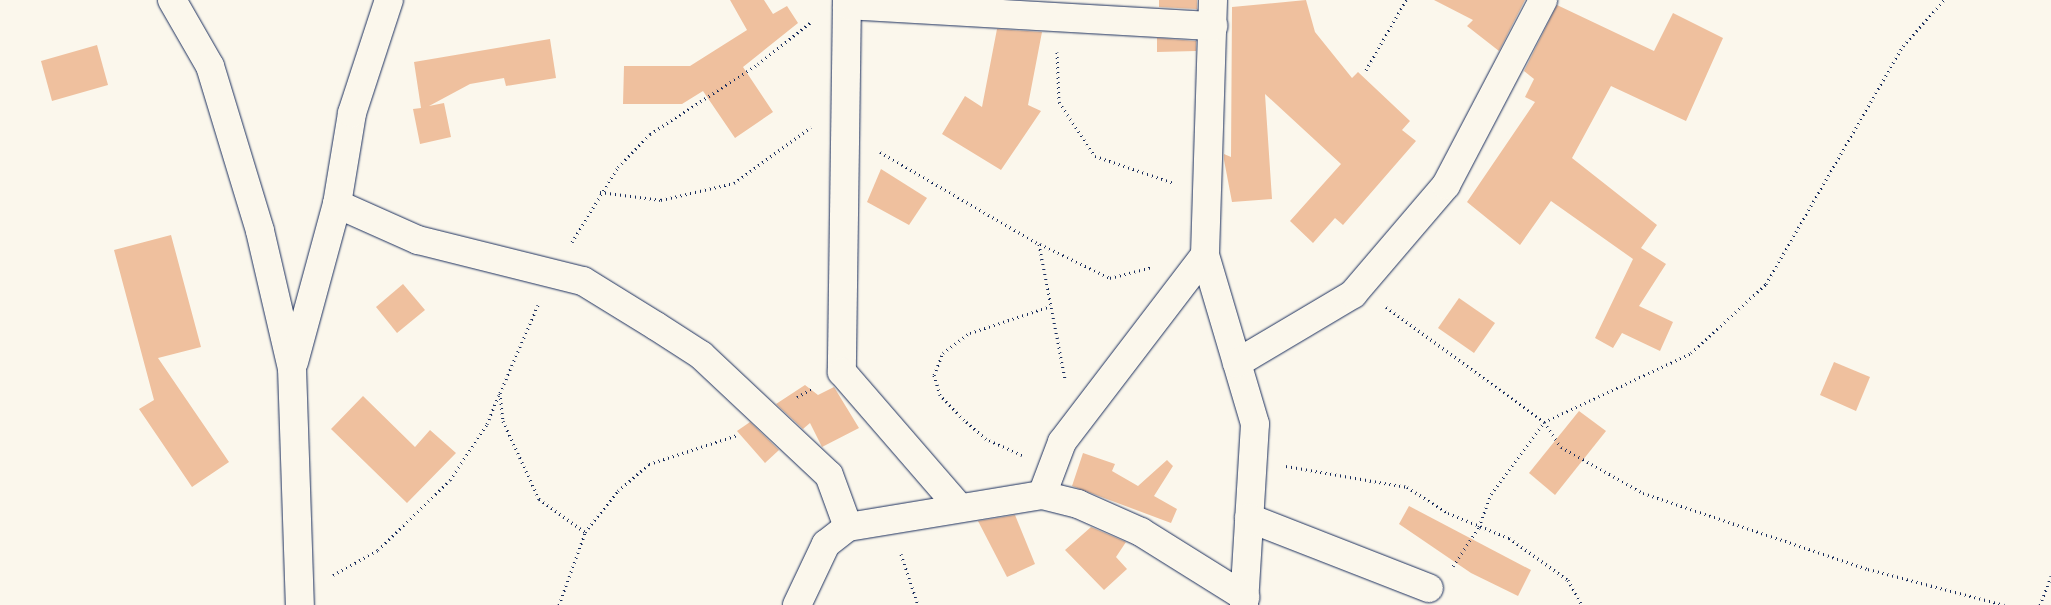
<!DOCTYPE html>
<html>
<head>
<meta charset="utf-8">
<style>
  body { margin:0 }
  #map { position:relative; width:2051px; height:605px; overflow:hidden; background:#fbf7ec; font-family:Mynerve,sans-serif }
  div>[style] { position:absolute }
  .building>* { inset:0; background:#efc09e }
  .path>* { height:3px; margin-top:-1.5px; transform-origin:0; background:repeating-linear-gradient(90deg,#1b2f5e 0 1px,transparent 0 5px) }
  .roads { filter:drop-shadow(0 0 1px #1b2f5e) drop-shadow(0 0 1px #1b2f5e) }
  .minor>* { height:28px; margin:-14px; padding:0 14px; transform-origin:14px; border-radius:14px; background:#fbf7ec }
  span { translate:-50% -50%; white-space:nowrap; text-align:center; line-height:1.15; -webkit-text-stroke:5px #fbf7ec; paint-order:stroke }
</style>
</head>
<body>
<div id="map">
  <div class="building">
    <div style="clip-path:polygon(730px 0,764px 0,773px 14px,787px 6px,798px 23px,743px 67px,773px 112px,735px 138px,703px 91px,682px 104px,623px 104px,624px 66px,690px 66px,747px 30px)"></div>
    <div style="clip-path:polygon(1159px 0,1197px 0,1197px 9px,1159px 7px)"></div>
    <div style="clip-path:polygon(1306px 0,1315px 32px,1352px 78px,1358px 72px,1410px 121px,1402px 130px,1416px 141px,1343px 225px,1335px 218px,1313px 243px,1290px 221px,1341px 164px,1265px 94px,1272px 199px,1232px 202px,1224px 160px,1224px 154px,1231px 157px,1232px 7px)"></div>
    <div style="clip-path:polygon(1434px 0,1525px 0,1499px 51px,1467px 26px,1473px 20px)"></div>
    <div style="clip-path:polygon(1557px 5px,1654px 51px,1673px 13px,1723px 38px,1686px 121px,1611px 86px,1572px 158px,1657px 225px,1641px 248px,1666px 264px,1639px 306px,1673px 322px,1660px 351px,1622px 333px,1613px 348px,1595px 338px,1633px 259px,1551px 201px,1520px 245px,1467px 202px,1535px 102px,1525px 97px,1534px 79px,1524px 71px)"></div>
    <div style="clip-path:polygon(997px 29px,1042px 32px,1028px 105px,1041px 111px,1001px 170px,942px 134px,965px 96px,982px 107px)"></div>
    <div style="clip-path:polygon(1157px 38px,1196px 41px,1196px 51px,1157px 52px)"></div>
    <div style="clip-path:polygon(550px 39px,556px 78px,506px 86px,504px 78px,470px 84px,429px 106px,444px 103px,451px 137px,420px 144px,413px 109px,421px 108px,414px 62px)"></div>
    <div style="clip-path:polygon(97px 45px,108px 85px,52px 101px,41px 61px)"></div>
    <div style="clip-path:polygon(881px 169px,927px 198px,909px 225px,867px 202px)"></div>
    <div style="clip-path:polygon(171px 235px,201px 347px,158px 358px,229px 462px,192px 487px,139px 409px,154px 400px,114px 250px)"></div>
    <div style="clip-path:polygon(403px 284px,425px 310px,397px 333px,376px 307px)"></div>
    <div style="clip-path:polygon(1459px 298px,1495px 323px,1474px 353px,1438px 328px)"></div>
    <div style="clip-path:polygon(1834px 362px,1870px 377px,1856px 411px,1820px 395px)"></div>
    <div style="clip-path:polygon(805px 385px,818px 395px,834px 387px,859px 428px,822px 447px,810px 423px,803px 429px,776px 404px)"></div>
    <div style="clip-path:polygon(363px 396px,415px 447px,430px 430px,456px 453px,407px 503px,331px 429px)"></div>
    <div style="clip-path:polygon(1579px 411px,1606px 431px,1555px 495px,1529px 473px)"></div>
    <div style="clip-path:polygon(750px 422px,779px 450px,765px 463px,737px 431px)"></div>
    <div style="clip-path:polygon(1083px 453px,1115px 464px,1112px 471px,1138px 486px,1167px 460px,1173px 466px,1154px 496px,1177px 509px,1171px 523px,1072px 486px)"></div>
    <div style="clip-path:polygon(1409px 506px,1531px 570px,1518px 596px,1471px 573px,1399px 524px)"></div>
    <div style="clip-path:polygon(1015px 515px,1035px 564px,1007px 577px,978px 521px)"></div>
    <div style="clip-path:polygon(1091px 527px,1126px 542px,1116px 557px,1127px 569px,1104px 590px,1065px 550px)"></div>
  </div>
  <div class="path">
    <div style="left:1057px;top:52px;width:50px;rotate:87.7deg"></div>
    <div style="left:1059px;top:102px;width:65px;rotate:56.3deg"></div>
    <div style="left:1095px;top:156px;width:83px;rotate:18.9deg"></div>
    <div style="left:1366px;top:70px;width:81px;rotate:-60.3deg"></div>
    <div style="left:880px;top:152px;width:184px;rotate:30.1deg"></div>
    <div style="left:1039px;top:244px;width:137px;rotate:79.1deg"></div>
    <div style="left:600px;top:192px;width:62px;rotate:7.5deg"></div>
    <div style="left:661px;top:200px;width:75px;rotate:-13.1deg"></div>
    <div style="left:734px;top:183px;width:95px;rotate:-36deg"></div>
    <div style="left:572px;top:242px;width:88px;rotate:-58.5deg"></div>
    <div style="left:618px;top:167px;width:46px;rotate:-45.9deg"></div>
    <div style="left:650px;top:134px;width:129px;rotate:-32.9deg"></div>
    <div style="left:758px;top:64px;width:68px;rotate:-38.4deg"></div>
    <div style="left:1040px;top:244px;width:78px;rotate:25.9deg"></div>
    <div style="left:1110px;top:278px;width:43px;rotate:-14.7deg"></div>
    <div style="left:538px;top:305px;width:96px;rotate:113.4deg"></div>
    <div style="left:500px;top:393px;width:28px;rotate:84deg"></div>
    <div style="left:503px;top:421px;width:86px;rotate:65.2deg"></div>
    <div style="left:539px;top:499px;width:57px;rotate:35.7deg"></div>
    <div style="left:585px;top:532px;width:53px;rotate:-51.2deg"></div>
    <div style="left:618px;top:491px;width:41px;rotate:-41.1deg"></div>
    <div style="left:649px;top:464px;width:93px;rotate:-18.2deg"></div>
    <div style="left:1386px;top:307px;width:195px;rotate:36deg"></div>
    <div style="left:1544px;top:422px;width:30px;rotate:56deg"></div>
    <div style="left:1561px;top:447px;width:94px;rotate:29.3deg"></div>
    <div style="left:1643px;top:493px;width:237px;rotate:18.7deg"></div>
    <div style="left:1868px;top:569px;width:141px;rotate:14.8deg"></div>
    <div style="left:797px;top:397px;width:18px;rotate:-29deg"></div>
    <div style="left:1022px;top:455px;width:39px;rotate:-156deg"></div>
    <div style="left:986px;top:439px;width:29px;rotate:-139deg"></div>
    <div style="left:964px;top:420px;width:35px;rotate:-134deg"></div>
    <div style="left:940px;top:395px;width:21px;rotate:-107deg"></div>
    <div style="left:934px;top:375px;width:24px;rotate:-68deg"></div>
    <div style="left:943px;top:353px;width:34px;rotate:-37deg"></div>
    <div style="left:970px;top:333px;width:85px;rotate:-18.4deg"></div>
    <div style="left:1286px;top:466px;width:123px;rotate:9.8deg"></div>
    <div style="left:1407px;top:487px;width:49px;rotate:32.4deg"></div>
    <div style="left:1448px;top:513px;width:66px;rotate:22.3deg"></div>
    <div style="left:1509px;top:538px;width:72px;rotate:35.4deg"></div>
    <div style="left:1568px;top:580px;width:29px;rotate:61deg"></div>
    <div style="left:901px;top:554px;width:54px;rotate:71.6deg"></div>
    <div style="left:1453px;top:566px;width:47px;rotate:-56.3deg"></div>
    <div style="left:1479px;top:527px;width:35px;rotate:-70deg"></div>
    <div style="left:1491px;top:494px;width:89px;rotate:-53.6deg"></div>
    <div style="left:1544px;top:422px;width:162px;rotate:-25.1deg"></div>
    <div style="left:1691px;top:353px;width:102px;rotate:-42.6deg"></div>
    <div style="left:1766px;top:284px;width:275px;rotate:-60.1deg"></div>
    <div style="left:1903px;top:46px;width:62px;rotate:-48.3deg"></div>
    <div style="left:333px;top:575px;width:51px;rotate:-29.1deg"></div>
    <div style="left:378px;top:550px;width:100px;rotate:-44.2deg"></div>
    <div style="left:450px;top:480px;width:67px;rotate:-56.5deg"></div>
    <div style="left:487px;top:424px;width:31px;rotate:-68deg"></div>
    <div style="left:559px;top:605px;width:77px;rotate:-70.1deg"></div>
    <div style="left:2040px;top:605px;width:31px;rotate:-69deg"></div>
  </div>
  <div class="roads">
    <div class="minor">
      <div style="left:172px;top:0;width:76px;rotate:60.1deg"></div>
      <div style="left:210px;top:66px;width:172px;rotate:73.1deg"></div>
      <div style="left:260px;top:231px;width:141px;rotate:76.9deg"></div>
      <div style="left:292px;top:368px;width:237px;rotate:88.1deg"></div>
      <div style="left:847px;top:0;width:372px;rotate:90.8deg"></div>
      <div style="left:842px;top:372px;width:179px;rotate:49.1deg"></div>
      <div style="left:1213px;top:0;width:255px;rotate:91.8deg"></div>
      <div style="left:1205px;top:255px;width:176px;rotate:73.5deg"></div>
      <div style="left:1255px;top:424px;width:181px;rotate:93.5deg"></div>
      <div style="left:847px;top:5px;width:367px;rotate:3.3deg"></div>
      <div style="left:337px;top:204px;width:89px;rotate:24deg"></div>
      <div style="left:418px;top:240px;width:170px;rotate:14deg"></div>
      <div style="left:583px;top:281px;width:86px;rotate:31.7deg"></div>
      <div style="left:656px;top:326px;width:54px;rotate:32.8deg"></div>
      <div style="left:701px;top:355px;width:175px;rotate:43.2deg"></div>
      <div style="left:829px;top:475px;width:55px;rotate:69.9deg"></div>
      <div style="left:294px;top:362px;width:164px;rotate:-74.8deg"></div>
      <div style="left:337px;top:204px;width:92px;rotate:-80.6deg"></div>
      <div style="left:352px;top:113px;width:119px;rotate:-71.9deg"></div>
      <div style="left:1237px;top:363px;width:135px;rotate:-30.7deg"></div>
      <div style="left:1353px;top:294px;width:143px;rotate:-49.5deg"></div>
      <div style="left:1446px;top:185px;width:209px;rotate:-62.3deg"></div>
      <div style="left:1042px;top:495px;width:57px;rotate:-69.3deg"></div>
      <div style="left:1062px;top:442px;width:235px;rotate:-52.6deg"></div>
      <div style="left:1249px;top:518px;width:193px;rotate:21.3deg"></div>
      <div style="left:797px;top:605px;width:68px;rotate:-64.6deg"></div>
      <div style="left:826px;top:544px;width:28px;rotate:-38deg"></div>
      <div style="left:848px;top:527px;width:197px;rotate:-9.4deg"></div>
      <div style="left:1042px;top:495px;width:37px;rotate:14deg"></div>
      <div style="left:1078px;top:504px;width:69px;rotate:24deg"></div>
      <div style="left:1141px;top:532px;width:123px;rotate:32deg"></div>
    </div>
  </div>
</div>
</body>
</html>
